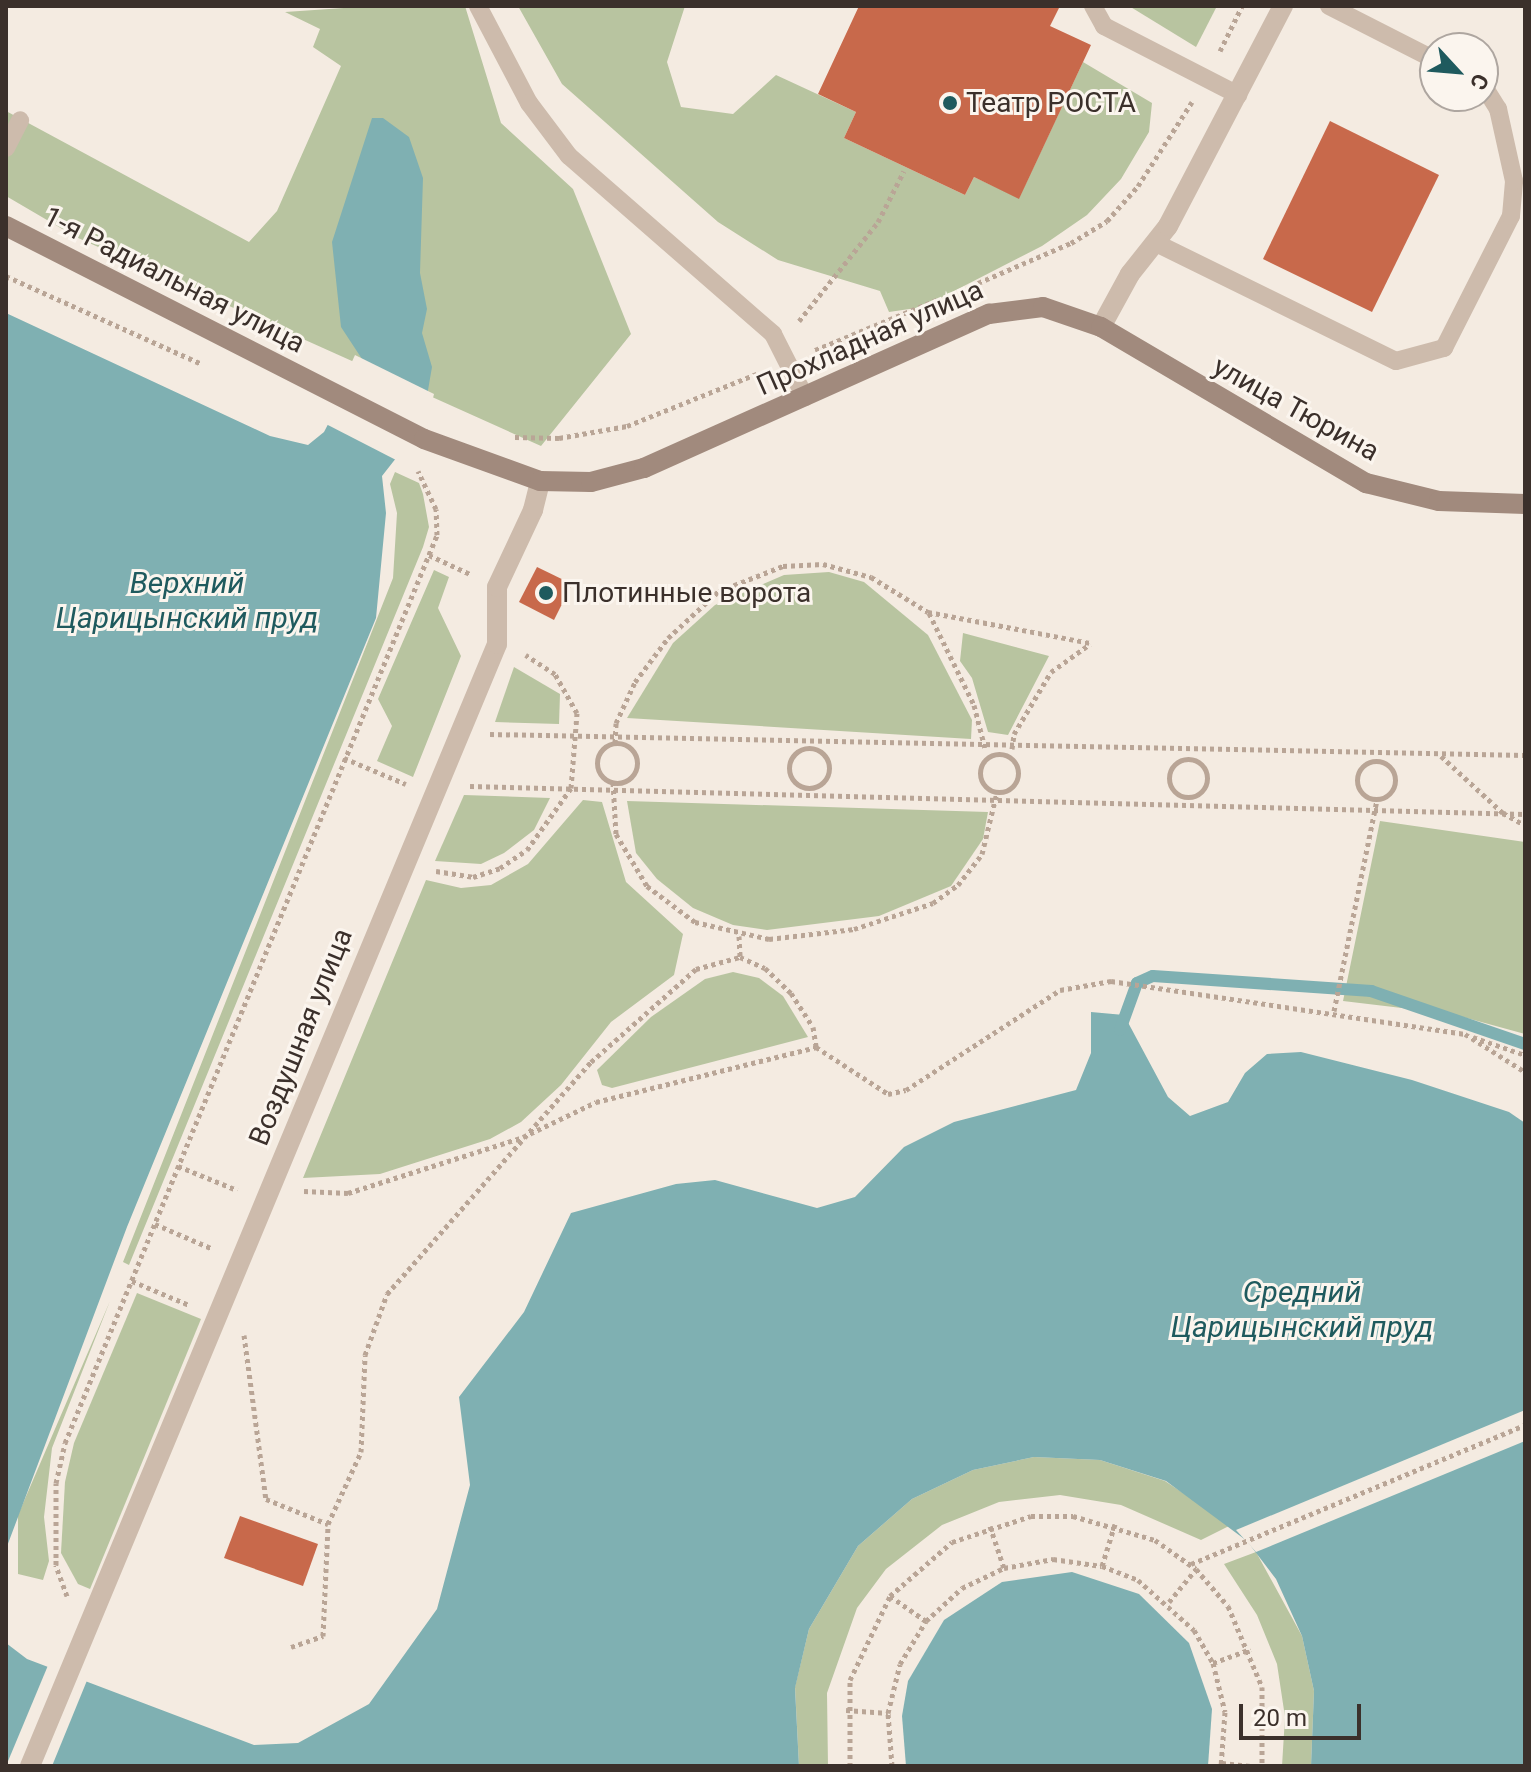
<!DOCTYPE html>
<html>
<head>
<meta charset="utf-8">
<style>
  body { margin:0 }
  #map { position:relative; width:1531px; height:1772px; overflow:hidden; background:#f4ebe1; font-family:Roboto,sans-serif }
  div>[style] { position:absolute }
  .green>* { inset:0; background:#b8c4a0 }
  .water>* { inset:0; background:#7fb0b2 }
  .pier>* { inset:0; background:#f4ebe1 }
  .stream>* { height:12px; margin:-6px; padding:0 6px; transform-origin:6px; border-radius:6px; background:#7fb0b2 }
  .building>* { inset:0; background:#c8694b }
  .path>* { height:5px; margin-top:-2.5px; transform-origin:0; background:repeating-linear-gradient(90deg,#b9a596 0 4px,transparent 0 8px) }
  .path>.ring { margin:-2.5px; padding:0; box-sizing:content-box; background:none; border:5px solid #b9a596; border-radius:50% }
  .service>* { height:18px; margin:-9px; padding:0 9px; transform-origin:9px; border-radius:9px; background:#cdbbac }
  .pedestrian>* { height:20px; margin:-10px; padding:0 10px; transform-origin:10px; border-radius:10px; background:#cdbbac }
  .minor>* { height:20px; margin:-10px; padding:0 10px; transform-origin:10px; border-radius:10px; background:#cdbbac }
  .secondary>* { height:20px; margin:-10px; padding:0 10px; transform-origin:10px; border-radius:10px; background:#a18a7d }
  .dots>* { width:22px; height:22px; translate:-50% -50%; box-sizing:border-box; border:4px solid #fbf5ee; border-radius:50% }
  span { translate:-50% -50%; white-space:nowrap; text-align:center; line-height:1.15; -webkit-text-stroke:6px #fbf5ee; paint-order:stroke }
  .poi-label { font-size:28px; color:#3b302b }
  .left { translate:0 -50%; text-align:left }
  .street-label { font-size:28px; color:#3b302b }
  .water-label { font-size:30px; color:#1f5a5e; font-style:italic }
  .frame { position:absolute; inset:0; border:8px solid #3b302b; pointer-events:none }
  .north { position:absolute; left:1419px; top:32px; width:80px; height:80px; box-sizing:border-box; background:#fbf5ee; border:2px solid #aea6a0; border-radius:50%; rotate:116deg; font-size:22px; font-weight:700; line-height:32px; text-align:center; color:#3b302b }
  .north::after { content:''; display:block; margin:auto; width:28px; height:36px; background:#1f5a5e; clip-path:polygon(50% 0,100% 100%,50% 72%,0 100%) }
  .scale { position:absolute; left:1239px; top:1704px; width:122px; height:36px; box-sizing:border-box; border:4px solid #3b302b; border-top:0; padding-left:10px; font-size:24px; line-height:28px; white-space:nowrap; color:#3b302b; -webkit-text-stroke:6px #fbf5ee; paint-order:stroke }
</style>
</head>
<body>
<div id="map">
  <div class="green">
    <div style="clip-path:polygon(373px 6px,465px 6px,501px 123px,573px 189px,631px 334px,541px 446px,76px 237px,6px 196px,6px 111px,249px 242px,277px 211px,341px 66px,313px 47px,320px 29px,285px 12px)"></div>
    <div style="clip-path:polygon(518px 6px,685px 6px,667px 62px,681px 107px,733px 114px,776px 75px,856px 112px,844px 138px,965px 195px,974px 177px,1019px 198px,1083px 62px,1152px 103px,1149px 132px,1121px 179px,1087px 215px,1042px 246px,923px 307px,889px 312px,880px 291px,778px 260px,718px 222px,562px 84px)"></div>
    <div style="clip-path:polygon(1129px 6px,1217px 6px,1196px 47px)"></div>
    <div style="clip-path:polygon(395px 472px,419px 483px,423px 494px,429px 527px,423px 547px,129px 1265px,123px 1262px,393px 578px,397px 513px,390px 484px)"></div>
    <div style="clip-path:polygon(434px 570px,449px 577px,438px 608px,461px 656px,413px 777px,377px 761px,392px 726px,378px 699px)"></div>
    <div style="clip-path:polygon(829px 572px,864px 582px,928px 635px,972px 720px,971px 739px,627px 718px,673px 643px,715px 605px,784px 575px)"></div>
    <div style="clip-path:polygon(963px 633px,1049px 656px,1008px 735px,988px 732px,972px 678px,960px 661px)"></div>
    <div style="clip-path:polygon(514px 667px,560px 694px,559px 724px,495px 722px)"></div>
    <div style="clip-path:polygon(464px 795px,550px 798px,534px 830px,504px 853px,481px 864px,435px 861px)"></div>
    <div style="clip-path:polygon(583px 800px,602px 802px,626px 882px,683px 934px,674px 975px,611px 1022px,561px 1085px,521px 1122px,490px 1139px,380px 1174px,303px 1178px,426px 880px,461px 888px,491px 885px,528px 864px)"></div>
    <div style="clip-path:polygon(627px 801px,988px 812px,983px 839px,951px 886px,879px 916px,767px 930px,733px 925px,693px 908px,657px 879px,636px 853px)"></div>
    <div style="clip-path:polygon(1380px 821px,1525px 842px,1525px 1034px,1452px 1014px,1343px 1001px)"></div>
    <div style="clip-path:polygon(733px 972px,759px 978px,783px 996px,808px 1037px,612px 1088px,602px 1085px,597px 1070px,651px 1017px,705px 979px)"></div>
    <div style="clip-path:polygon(137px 1293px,201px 1319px,90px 1589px,78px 1584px,61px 1553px,65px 1482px,74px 1443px)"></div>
    <div style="clip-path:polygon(110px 1301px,52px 1448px,44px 1517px,49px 1561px,43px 1580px,18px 1574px,18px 1515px)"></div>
    <div style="clip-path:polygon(1034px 1457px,1100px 1460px,1165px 1481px,1231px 1525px,1201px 1540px,1121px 1505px,1060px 1495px,999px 1502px,942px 1525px,886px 1569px,857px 1608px,827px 1693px,828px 1766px,799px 1766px,795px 1687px,809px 1629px,858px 1546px,912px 1499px,973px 1470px)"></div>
    <div style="clip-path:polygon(1256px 1552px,1302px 1636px,1314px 1691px,1311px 1766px,1282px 1766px,1285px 1717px,1277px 1664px,1257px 1615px,1224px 1564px)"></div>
  </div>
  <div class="water">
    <div style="clip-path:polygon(372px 118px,383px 118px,409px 137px,423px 178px,420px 273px,427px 309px,422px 333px,432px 367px,422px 425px,382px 476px,386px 513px,376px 618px,127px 1227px,6px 1549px,6px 313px,270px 436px,308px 445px,324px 432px,362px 359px,341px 327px,332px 242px)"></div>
    <div style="clip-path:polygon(1091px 1012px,1124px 1015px,1168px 1097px,1190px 1116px,1228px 1102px,1245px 1073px,1267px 1054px,1301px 1052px,1412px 1080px,1509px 1112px,1525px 1123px,1525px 1766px,1311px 1766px,1314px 1691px,1302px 1636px,1276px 1579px,1247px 1541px,1166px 1481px,1100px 1460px,1034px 1457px,973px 1470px,912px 1499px,858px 1546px,809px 1629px,795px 1688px,799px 1766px,6px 1766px,6px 1643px,27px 1659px,254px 1745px,298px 1743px,369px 1704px,437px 1609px,470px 1485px,459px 1397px,524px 1312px,571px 1213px,676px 1184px,715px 1180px,817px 1208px,855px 1197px,904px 1147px,954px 1122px,1076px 1090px,1091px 1053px)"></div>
    <div style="clip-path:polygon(1072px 1572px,1139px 1594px,1189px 1643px,1212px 1709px,1208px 1766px,906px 1766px,902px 1716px,908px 1681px,944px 1620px,1002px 1582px)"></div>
  </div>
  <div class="pier">
    <div style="clip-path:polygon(355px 355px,434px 394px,426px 427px,396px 460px,324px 423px)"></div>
    <div style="clip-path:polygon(1525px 1410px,1525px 1441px,1256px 1552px,1236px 1530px)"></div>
    <div style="clip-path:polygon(49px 1663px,88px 1678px,52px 1766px,6px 1766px)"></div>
  </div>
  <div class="stream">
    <div style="left:1120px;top:1030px;width:50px;rotate:-70.1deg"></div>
    <div style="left:1137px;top:983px;width:17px;rotate:-24deg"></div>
    <div style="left:1153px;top:976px;width:219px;rotate:3.9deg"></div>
    <div style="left:1371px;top:991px;width:163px;rotate:19deg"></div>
  </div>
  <div class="building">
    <div style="clip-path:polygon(859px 6px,1060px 6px,1050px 26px,1091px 45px,1019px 199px,974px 177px,965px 195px,844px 138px,856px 112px,818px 94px)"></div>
    <div style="clip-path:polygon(1330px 121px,1439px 175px,1372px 312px,1263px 259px)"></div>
    <div style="clip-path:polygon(537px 567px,572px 584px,554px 620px,519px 602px)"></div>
    <div style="clip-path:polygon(240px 1516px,318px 1544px,303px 1586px,224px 1558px)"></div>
  </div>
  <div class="path">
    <div style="left:1220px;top:51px;width:50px;rotate:-63.9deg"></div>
    <div style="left:6px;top:276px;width:215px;rotate:24.2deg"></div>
    <div style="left:978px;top:283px;width:101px;rotate:-23.3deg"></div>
    <div style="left:1071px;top:243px;width:42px;rotate:-31.4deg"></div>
    <div style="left:1107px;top:221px;width:47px;rotate:-48.5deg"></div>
    <div style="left:1138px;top:186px;width:100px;rotate:-57.3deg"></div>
    <div style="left:799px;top:321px;width:127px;rotate:-51.4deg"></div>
    <div style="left:878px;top:222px;width:57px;rotate:-63deg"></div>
    <div style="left:815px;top:350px;width:134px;rotate:-22.4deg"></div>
    <div style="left:515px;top:437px;width:44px;rotate:1.3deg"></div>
    <div style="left:559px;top:438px;width:69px;rotate:-10deg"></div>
    <div style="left:627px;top:426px;width:144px;rotate:-21.9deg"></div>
    <div style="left:429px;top:555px;width:47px;rotate:24.9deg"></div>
    <div style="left:929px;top:613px;width:102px;rotate:63.9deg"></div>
    <div style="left:974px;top:705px;width:44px;rotate:75.7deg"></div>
    <div style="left:490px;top:734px;width:1035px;rotate:1.16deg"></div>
    <div style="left:615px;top:743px;width:20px;rotate:-87deg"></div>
    <div style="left:616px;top:723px;width:45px;rotate:-65.1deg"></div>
    <div style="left:635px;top:682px;width:55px;rotate:-53.1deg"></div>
    <div style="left:668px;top:638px;width:69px;rotate:-42.7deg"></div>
    <div style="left:719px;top:591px;width:69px;rotate:-21.3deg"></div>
    <div style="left:783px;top:566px;width:40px;rotate:-2.9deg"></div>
    <div style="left:823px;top:564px;width:50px;rotate:15.2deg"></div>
    <div style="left:871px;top:577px;width:67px;rotate:31.6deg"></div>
    <div style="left:928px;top:612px;width:166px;rotate:10.8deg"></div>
    <div class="ring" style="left:597px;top:743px;width:35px;height:35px"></div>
    <div class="ring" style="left:789px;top:748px;width:35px;height:35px"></div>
    <div style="left:1012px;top:749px;width:15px;rotate:-82deg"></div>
    <div style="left:1014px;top:734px;width:72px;rotate:-59.2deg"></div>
    <div style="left:1051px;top:672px;width:48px;rotate:-35.7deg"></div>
    <div class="ring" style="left:980px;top:754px;width:33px;height:33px"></div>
    <div style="left:1441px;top:756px;width:84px;rotate:42.6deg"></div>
    <div style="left:1503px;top:813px;width:25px;rotate:29deg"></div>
    <div style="left:344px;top:758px;width:67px;rotate:22.8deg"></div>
    <div class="ring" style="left:1169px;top:759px;width:33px;height:33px"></div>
    <div class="ring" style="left:1357px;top:761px;width:33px;height:33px"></div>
    <div style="left:613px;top:782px;width:52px;rotate:86.7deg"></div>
    <div style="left:616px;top:834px;width:61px;rotate:59.2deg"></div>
    <div style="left:647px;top:886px;width:60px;rotate:36.9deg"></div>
    <div style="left:695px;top:922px;width:76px;rotate:12.9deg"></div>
    <div style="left:769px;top:939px;width:86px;rotate:-6.7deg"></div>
    <div style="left:854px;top:929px;width:83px;rotate:-18.2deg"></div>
    <div style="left:933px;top:903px;width:31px;rotate:-36deg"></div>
    <div style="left:958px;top:885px;width:39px;rotate:-52deg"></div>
    <div style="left:982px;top:854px;width:64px;rotate:-76.4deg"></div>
    <div style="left:470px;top:786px;width:1055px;rotate:1.52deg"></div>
    <div style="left:436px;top:871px;width:37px;rotate:9deg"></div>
    <div style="left:473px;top:877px;width:28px;rotate:-18deg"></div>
    <div style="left:500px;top:868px;width:32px;rotate:-34deg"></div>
    <div style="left:527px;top:850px;width:76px;rotate:-54.6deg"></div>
    <div style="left:571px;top:788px;width:75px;rotate:-85.4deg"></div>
    <div style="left:577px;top:713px;width:45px;rotate:-119.4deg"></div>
    <div style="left:555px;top:674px;width:35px;rotate:-147deg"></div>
    <div style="left:739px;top:936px;width:21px;rotate:87deg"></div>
    <div style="left:1334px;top:1011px;width:215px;rotate:-78.5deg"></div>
    <div style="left:1473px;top:1037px;width:55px;rotate:19.1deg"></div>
    <div style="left:178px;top:1166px;width:64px;rotate:22.1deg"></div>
    <div style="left:304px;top:1191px;width:44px;rotate:2.6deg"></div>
    <div style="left:348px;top:1193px;width:184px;rotate:-17.7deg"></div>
    <div style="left:523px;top:1137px;width:81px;rotate:-25.6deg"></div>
    <div style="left:596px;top:1102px;width:227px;rotate:-14deg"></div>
    <div style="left:816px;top:1047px;width:86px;rotate:33.1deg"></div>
    <div style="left:888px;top:1094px;width:18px;rotate:-13deg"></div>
    <div style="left:906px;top:1090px;width:184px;rotate:-33deg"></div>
    <div style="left:1060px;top:990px;width:52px;rotate:-10deg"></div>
    <div style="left:1111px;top:981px;width:358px;rotate:8.5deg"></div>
    <div style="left:1465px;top:1034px;width:71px;rotate:32.3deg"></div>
    <div style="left:155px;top:1224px;width:63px;rotate:23.3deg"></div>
    <div style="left:132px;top:1281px;width:62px;rotate:22.8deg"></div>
    <div style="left:244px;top:1335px;width:165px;rotate:82.4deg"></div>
    <div style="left:266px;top:1499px;width:67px;rotate:22deg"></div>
    <div style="left:328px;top:1524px;width:79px;rotate:-65.4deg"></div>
    <div style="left:361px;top:1452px;width:97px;rotate:-87.6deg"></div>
    <div style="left:365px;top:1355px;width:65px;rotate:-70.2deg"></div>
    <div style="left:387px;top:1294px;width:309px;rotate:-48.7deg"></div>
    <div style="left:591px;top:1062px;width:140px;rotate:-41.5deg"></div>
    <div style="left:696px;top:969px;width:46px;rotate:-15.3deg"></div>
    <div style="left:740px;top:957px;width:27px;rotate:24deg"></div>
    <div style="left:765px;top:968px;width:36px;rotate:44deg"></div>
    <div style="left:791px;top:993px;width:40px;rotate:57.1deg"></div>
    <div style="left:813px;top:1027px;width:20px;rotate:81deg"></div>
    <div style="left:990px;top:1526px;width:44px;rotate:71.6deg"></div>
    <div style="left:1191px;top:1564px;width:362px;rotate:-22.6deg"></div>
    <div style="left:1102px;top:1566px;width:44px;rotate:-72.8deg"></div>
    <div style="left:67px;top:1596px;width:33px;rotate:-110deg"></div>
    <div style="left:56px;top:1565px;width:82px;rotate:-90deg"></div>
    <div style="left:56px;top:1483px;width:41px;rotate:-77.3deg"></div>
    <div style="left:65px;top:1443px;width:981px;rotate:-67.72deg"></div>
    <div style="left:437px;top:535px;width:26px;rotate:-92deg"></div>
    <div style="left:436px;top:509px;width:42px;rotate:-115.3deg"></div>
    <div style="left:890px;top:1596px;width:44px;rotate:34.8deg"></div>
    <div style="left:1169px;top:1602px;width:43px;rotate:-50.7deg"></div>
    <div style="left:291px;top:1647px;width:34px;rotate:-19deg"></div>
    <div style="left:323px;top:1636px;width:112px;rotate:-87.4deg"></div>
    <div style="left:1213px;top:1663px;width:40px;rotate:-20.2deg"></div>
    <div style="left:846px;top:1710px;width:42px;rotate:4.1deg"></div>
    <div style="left:1222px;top:1763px;width:29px;rotate:6deg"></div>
    <div style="left:850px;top:1766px;width:86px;rotate:-90deg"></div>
    <div style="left:850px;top:1680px;width:93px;rotate:-64.5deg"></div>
    <div style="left:890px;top:1596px;width:82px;rotate:-41.1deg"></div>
    <div style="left:952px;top:1542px;width:83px;rotate:-18.2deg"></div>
    <div style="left:1031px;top:1516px;width:42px"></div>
    <div style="left:1073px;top:1516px;width:85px;rotate:16.3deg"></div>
    <div style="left:1155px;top:1540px;width:50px;rotate:35.3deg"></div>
    <div style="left:1196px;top:1569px;width:49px;rotate:49.1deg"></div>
    <div style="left:1228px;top:1606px;width:88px;rotate:67.2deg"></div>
    <div style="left:1262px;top:1687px;width:79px;rotate:90deg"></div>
    <div style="left:892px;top:1766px;width:53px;rotate:-94.3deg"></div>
    <div style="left:888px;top:1713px;width:50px;rotate:-76.2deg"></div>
    <div style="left:900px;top:1664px;width:50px;rotate:-58.8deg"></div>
    <div style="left:926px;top:1621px;width:49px;rotate:-42.5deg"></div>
    <div style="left:962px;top:1588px;width:47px;rotate:-25.5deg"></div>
    <div style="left:1004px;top:1568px;width:50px;rotate:-10.4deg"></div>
    <div style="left:1053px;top:1559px;width:49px;rotate:8.1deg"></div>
    <div style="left:1102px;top:1566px;width:39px;rotate:21deg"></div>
    <div style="left:1138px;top:1580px;width:75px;rotate:41.8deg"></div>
    <div style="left:1194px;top:1630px;width:38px;rotate:60deg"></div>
    <div style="left:1213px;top:1663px;width:50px;rotate:76.2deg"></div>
    <div style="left:1225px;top:1712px;width:54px;rotate:94.2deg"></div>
  </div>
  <div class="service">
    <div style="left:478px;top:6px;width:110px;rotate:62.3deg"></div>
    <div style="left:529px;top:103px;width:66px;rotate:53deg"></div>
    <div style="left:569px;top:156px;width:271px;rotate:41.1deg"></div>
    <div style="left:773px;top:334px;width:71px;rotate:63.1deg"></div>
    <div style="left:1093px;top:6px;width:23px;rotate:61deg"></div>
    <div style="left:1104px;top:26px;width:151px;rotate:27.2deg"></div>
    <div style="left:1329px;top:6px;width:119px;rotate:27deg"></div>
    <div style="left:6px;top:148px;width:31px;rotate:-63deg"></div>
    <div style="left:1156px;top:243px;width:267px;rotate:26.2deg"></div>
    <div style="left:1396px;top:361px;width:50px;rotate:-15.2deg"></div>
    <div style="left:1444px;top:348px;width:148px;rotate:-63.1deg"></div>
    <div style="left:1511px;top:216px;width:35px;rotate:-85deg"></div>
    <div style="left:1514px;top:181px;width:74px;rotate:-102.5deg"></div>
    <div style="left:1498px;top:109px;width:28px;rotate:-122deg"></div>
  </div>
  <div class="pedestrian">
    <div style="left:30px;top:1766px;width:1215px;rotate:-67.4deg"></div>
    <div style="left:497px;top:644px;width:57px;rotate:-90deg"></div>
    <div style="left:497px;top:587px;width:85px;rotate:-64.9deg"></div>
    <div style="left:533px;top:510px;width:30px;rotate:-76deg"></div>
  </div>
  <div class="minor">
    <div style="left:1101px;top:327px;width:60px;rotate:-61.3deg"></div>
    <div style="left:1130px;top:274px;width:61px;rotate:-51.6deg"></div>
    <div style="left:1168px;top:226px;width:248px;rotate:-62.4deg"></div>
  </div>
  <div class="secondary">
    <div style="left:6px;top:226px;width:469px;rotate:27deg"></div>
    <div style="left:424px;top:439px;width:123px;rotate:19.9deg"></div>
    <div style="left:540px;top:481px;width:51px;rotate:1.1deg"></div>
    <div style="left:591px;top:482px;width:55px;rotate:-14.8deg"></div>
    <div style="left:644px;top:468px;width:378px;rotate:-24.1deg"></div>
    <div style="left:989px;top:314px;width:54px;rotate:-7.4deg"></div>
    <div style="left:1043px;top:307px;width:61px;rotate:19deg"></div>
    <div style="left:1101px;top:327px;width:308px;rotate:30.5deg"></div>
    <div style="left:1366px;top:483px;width:75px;rotate:13.9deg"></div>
    <div style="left:1439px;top:501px;width:86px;rotate:2deg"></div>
  </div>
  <div class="dots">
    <div style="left:950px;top:103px;background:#1f5a5e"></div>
    <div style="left:546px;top:593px;background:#1f5a5e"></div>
  </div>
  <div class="poi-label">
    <span class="left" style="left:966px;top:103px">Театр РОСТА</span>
    <span class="left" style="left:562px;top:593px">Плотинные ворота</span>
  </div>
  <div class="street-label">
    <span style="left:174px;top:280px;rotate:27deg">1-я Радиальная улица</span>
    <span style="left:870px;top:338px;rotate:-24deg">Прохладная улица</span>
    <span style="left:1296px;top:409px;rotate:29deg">улица Тюрина</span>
    <span style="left:301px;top:1037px;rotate:-68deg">Воздушная улица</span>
  </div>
  <div class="water-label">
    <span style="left:187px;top:600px">Верхний<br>Царицынский пруд</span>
    <span style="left:1302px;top:1309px">Средний<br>Царицынский пруд</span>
  </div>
  <div class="frame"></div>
  <div class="north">С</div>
  <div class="scale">20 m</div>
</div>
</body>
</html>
